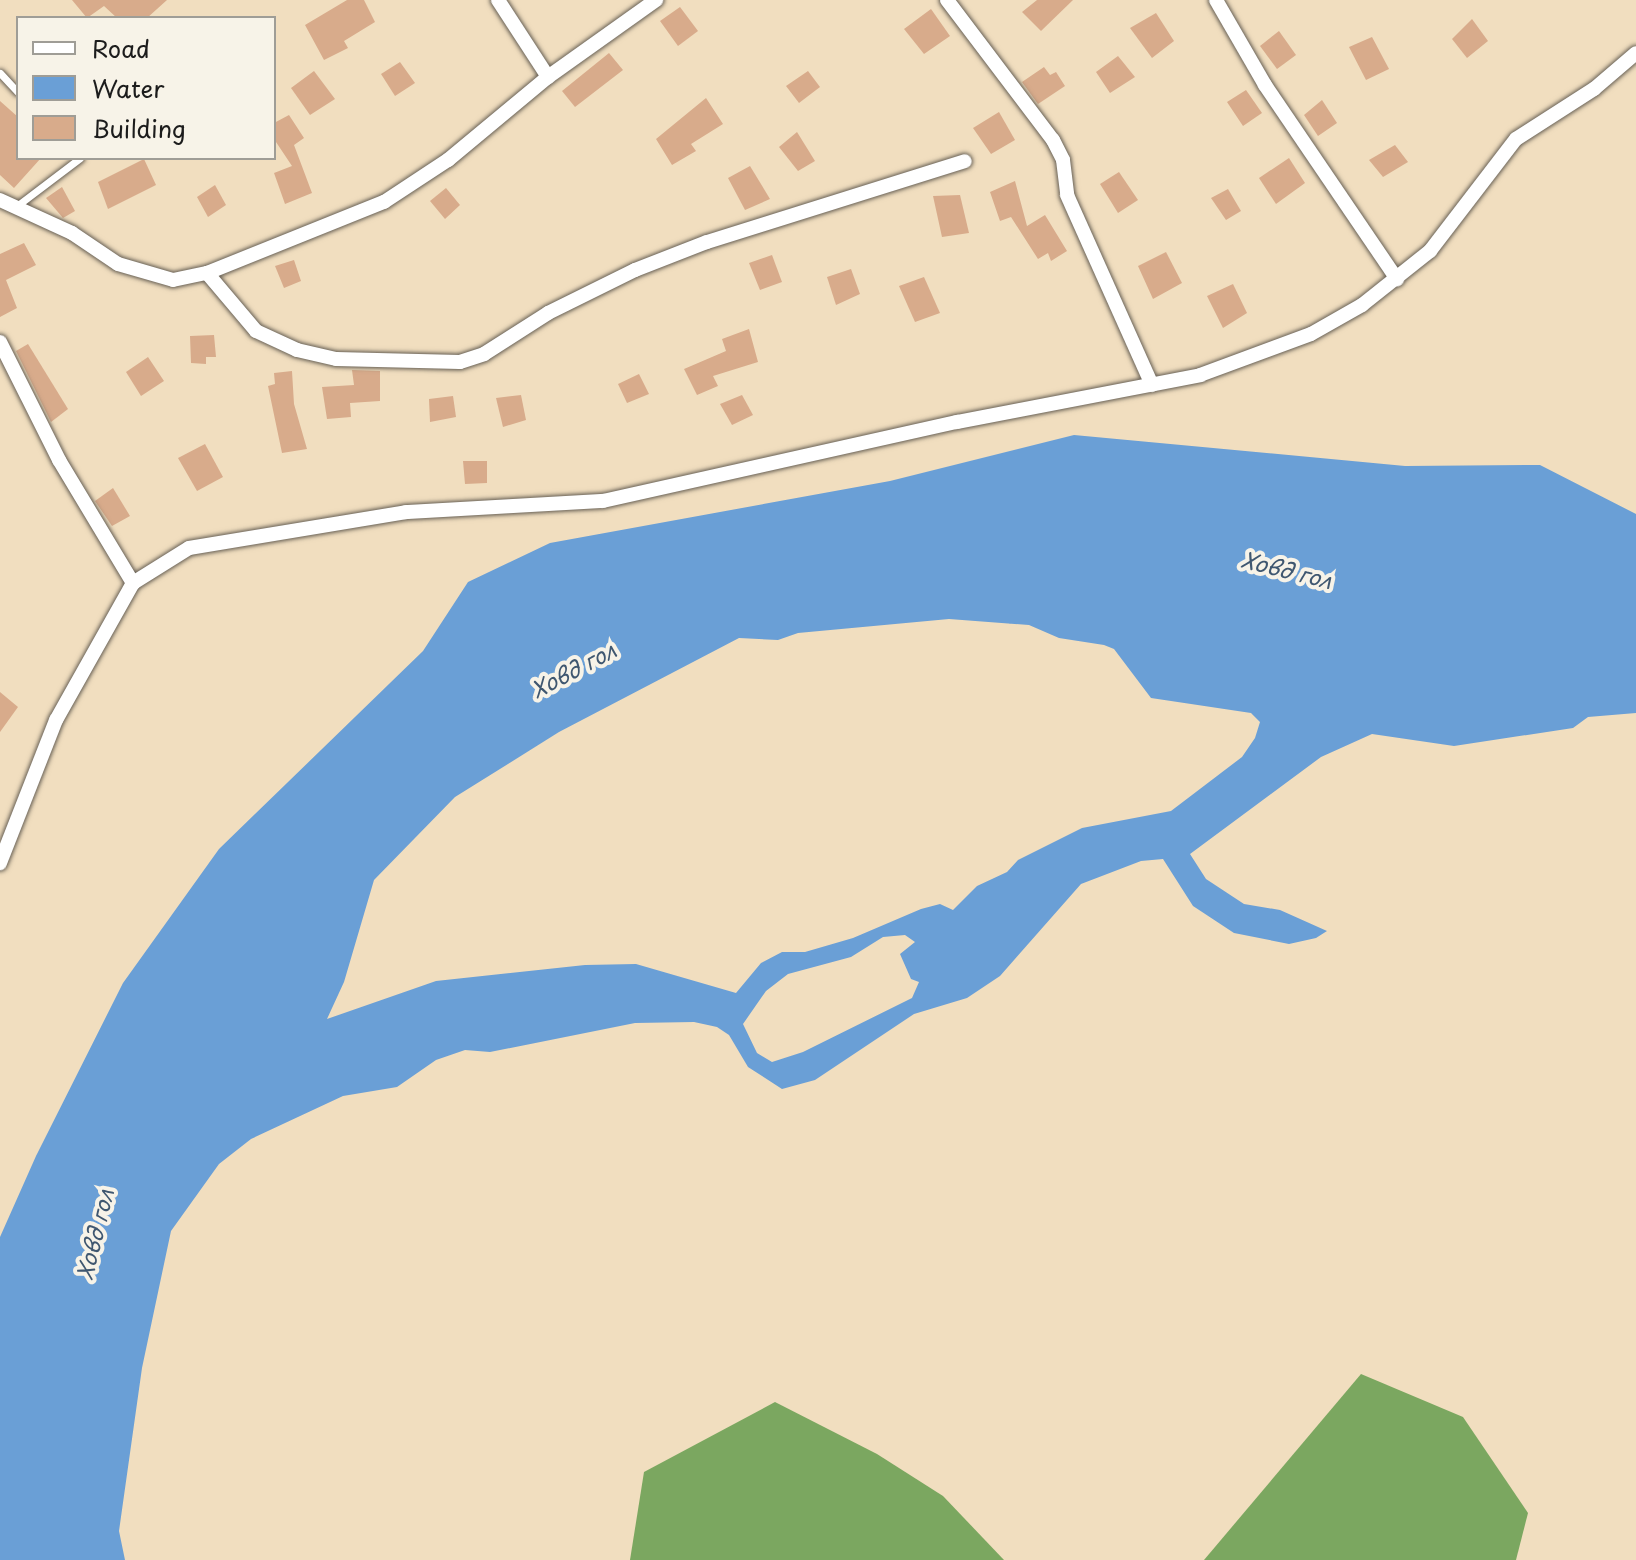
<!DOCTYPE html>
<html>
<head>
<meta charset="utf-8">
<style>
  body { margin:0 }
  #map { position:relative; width:1636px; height:1560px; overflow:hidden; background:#f1debf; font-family:"Playpen Sans",sans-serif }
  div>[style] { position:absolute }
  .forest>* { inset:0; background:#7ba760 }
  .water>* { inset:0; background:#6a9fd6 }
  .building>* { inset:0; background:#d8ab8b }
  .roads { filter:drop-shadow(0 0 2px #676055) drop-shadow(0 0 2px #676055) }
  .service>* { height:7px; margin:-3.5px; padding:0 3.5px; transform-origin:3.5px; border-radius:3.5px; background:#fff }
  .minor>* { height:14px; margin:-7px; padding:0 7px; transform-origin:7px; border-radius:7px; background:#fff }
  span { translate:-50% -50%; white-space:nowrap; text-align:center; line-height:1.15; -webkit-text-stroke:8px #f7f3e8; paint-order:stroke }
  .water-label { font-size:22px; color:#3f5770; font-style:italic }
  .legend { position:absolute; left:16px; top:16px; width:260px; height:144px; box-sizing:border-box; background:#f7f3e8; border:2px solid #9f9d96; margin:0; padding:10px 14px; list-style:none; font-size:24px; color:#1c1c1c }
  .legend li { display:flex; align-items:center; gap:16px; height:40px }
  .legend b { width:40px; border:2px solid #9f9d96 }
</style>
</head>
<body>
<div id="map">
  <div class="forest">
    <div style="clip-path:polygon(1361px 1374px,1463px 1417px,1528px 1513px,1516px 1560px,1204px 1560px)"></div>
    <div style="clip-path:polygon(775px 1402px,877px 1454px,943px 1496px,1004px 1560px,630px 1560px,644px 1472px)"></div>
  </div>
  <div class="water">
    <div style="clip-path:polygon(evenodd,1074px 435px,1405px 466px,1540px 465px,1636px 514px,1636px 713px,1588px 717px,1573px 728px,1454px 746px,1372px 734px,1321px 757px,1190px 854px,1206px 879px,1244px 904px,1280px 910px,1327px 931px,1316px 938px,1289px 944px,1234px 933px,1193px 906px,1163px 859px,1141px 861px,1081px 884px,1000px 976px,967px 998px,914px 1014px,815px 1080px,782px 1089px,748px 1067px,729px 1035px,717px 1027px,694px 1022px,635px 1023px,490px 1052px,465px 1050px,436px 1060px,397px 1087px,343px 1096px,251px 1139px,219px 1164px,171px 1231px,142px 1368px,119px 1531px,125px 1560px,0 1560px,0 1237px,36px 1156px,123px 983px,219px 849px,423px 651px,468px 582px,550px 543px,890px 481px,1074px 435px,949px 619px,1029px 625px,1059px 638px,1104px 645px,1114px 649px,1151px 698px,1251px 713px,1260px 722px,1255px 738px,1242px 757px,1171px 811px,1082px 828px,1018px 860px,1007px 872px,977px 886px,953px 910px,940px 904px,921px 909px,853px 938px,805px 952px,782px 952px,761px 963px,736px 993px,636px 964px,585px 965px,436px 981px,327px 1019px,344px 982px,374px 880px,455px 797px,559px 732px,739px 638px,778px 640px,798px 633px,949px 619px,1074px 435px,905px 935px,915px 942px,900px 954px,911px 979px,919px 982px,912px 998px,803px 1052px,772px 1062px,757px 1053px,743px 1024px,766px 991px,788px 974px,851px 957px,883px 937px,905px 935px)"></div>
  </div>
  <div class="building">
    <div style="clip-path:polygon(72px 0,167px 0,147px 18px,117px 18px,104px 6px,87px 18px)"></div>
    <div style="clip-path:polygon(347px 0,364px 0,375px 22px,344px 41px,348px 48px,324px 60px,305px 25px)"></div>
    <div style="clip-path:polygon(1037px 0,1073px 0,1041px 31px,1022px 12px)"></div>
    <div style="clip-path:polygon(680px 7px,698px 31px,678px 46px,660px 21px)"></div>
    <div style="clip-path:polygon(931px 9px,950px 36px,924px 54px,904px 29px)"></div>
    <div style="clip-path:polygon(1156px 13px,1174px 41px,1152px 58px,1130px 28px)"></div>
    <div style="clip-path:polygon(1472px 19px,1488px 41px,1467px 58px,1452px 39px)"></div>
    <div style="clip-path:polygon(1279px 31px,1296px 55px,1277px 69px,1260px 46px)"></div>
    <div style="clip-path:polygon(1372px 37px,1389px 69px,1366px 80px,1349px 47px)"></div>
    <div style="clip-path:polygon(609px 53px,623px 70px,575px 107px,562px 91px)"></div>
    <div style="clip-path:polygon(1118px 56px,1135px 77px,1110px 93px,1096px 72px)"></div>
    <div style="clip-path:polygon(400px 62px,415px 83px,395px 96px,381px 74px)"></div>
    <div style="clip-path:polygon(1044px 67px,1050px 75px,1056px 72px,1065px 86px,1038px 104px,1022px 82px)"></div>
    <div style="clip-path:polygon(314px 71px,335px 99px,310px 115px,291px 88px)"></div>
    <div style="clip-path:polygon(808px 71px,820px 87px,799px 103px,786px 86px)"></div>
    <div style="clip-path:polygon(1246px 90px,1262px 113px,1243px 126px,1227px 102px)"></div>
    <div style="clip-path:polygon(706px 98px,723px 124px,691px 144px,696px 151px,672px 165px,656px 139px)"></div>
    <div style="clip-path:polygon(1322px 100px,1337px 123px,1318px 136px,1304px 115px)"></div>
    <div style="clip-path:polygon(0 101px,18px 117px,18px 158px,41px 158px,14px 188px,0 175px)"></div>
    <div style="clip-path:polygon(999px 112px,1015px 140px,991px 154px,973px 128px)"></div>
    <div style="clip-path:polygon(289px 115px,304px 138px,294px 145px,312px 193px,285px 204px,274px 173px,292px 166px,274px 139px,274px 123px)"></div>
    <div style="clip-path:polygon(797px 132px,815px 161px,798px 171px,779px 147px)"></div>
    <div style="clip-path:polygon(1395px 145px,1408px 162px,1383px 177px,1369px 160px)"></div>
    <div style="clip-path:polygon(1289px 158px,1305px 183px,1276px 204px,1259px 178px)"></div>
    <div style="clip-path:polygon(144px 159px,156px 185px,108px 209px,98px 182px)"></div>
    <div style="clip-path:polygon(750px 166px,770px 199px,745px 210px,728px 178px)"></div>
    <div style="clip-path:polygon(1119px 172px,1138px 200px,1118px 213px,1100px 184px)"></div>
    <div style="clip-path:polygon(1015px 181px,1027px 226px,1045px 215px,1067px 251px,1051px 261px,1048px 253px,1038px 259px,1011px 217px,1000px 221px,990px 192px)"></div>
    <div style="clip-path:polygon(215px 185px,226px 205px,208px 217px,197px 197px)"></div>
    <div style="clip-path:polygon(62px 187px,75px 211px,63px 218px,46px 198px)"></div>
    <div style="clip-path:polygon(446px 188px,460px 205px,445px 219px,430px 201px)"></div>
    <div style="clip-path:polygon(1228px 189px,1241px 211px,1226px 220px,1211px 198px)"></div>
    <div style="clip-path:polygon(960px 195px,969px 233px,942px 237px,933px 196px)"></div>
    <div style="clip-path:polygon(24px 243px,36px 265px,6px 280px,17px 308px,0 317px,0 254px)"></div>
    <div style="clip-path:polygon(1166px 252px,1182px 283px,1153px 299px,1138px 266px)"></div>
    <div style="clip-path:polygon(772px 255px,782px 282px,760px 290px,749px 263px)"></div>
    <div style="clip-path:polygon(294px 260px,301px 281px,284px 288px,275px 266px)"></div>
    <div style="clip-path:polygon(851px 269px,860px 294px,836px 305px,827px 277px)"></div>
    <div style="clip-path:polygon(924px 277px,940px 313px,915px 322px,899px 286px)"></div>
    <div style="clip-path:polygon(1233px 284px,1247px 313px,1223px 328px,1207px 296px)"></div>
    <div style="clip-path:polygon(749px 329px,758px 362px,713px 376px,718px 386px,697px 395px,684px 369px,726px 351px,722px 339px)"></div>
    <div style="clip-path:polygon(214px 335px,216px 357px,206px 357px,206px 364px,191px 363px,190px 336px)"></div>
    <div style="clip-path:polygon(28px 344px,68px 409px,51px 422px,16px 351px)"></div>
    <div style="clip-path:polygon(148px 357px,164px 381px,141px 396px,126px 372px)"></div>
    <div style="clip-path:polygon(352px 370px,380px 371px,380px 401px,350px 403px,351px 417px,327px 419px,322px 387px,354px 385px)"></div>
    <div style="clip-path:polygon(292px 371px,294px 404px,307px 449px,282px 453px,268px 386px,275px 384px,274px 373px)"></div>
    <div style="clip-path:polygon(639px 374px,649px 394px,627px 403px,618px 384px)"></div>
    <div style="clip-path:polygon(521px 395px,526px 420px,503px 427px,496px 398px)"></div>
    <div style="clip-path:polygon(742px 395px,753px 415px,732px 425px,720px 404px)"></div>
    <div style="clip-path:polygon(453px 396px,456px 417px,430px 422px,429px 399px)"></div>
    <div style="clip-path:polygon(205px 444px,223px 477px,197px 491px,178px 458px)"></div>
    <div style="clip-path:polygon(463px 461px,487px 461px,487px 483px,465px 484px)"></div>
    <div style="clip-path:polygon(113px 488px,130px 516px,112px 526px,95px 501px)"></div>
    <div style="clip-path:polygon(0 692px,18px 707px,0 732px)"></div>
  </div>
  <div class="roads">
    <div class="service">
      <div style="left:0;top:73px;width:26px;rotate:47deg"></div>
      <div style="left:18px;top:205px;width:78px;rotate:-37.2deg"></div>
    </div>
    <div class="minor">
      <div style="left:498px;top:0;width:92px;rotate:57deg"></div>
      <div style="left:947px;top:0;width:176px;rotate:52.9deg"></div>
      <div style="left:1053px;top:140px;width:22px;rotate:63deg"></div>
      <div style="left:1063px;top:160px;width:35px;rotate:83deg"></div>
      <div style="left:1067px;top:195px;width:208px;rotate:65.9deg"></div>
      <div style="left:1216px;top:0;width:98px;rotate:60deg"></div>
      <div style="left:1265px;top:85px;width:235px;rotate:55.8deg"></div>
      <div style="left:0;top:200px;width:79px;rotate:24.6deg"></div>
      <div style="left:72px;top:233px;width:55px;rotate:34deg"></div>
      <div style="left:118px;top:264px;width:57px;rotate:16.2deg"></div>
      <div style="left:173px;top:280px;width:35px;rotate:-12deg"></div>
      <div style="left:207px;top:273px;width:191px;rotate:-21.9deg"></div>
      <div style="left:384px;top:202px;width:77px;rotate:-33.3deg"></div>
      <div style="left:448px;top:160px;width:130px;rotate:-39.7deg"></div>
      <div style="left:548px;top:77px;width:133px;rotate:-35.5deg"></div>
      <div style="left:207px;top:273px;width:76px;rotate:49.8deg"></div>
      <div style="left:256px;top:331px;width:45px;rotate:24.9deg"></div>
      <div style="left:297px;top:350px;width:40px;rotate:13deg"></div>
      <div style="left:336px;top:359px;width:124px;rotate:1.4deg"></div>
      <div style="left:460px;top:362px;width:25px;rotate:-18deg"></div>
      <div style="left:484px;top:354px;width:76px;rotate:-32.6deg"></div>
      <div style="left:548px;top:313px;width:97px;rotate:-26.3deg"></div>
      <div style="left:635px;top:270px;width:77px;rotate:-21.3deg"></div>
      <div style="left:707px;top:242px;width:270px;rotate:-17.4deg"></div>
      <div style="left:0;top:342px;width:132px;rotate:63.4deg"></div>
      <div style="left:59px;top:460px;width:144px;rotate:59deg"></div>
      <div style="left:133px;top:583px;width:157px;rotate:119.3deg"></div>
      <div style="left:56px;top:720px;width:154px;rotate:111.4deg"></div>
      <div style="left:133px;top:583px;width:66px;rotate:-32deg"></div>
      <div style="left:189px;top:548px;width:220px;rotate:-9.4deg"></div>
      <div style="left:406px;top:512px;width:197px;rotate:-3.2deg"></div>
      <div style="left:603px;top:501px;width:363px;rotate:-12.6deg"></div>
      <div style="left:957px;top:422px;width:248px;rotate:-10.9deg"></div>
      <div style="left:1200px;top:375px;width:118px;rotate:-20.3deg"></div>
      <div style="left:1311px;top:334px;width:59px;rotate:-29.6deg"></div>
      <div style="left:1362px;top:305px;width:87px;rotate:-38.5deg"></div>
      <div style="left:1430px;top:251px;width:141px;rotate:-52.5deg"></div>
      <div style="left:1516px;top:139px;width:93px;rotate:-32.7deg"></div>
      <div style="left:1594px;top:89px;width:55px;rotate:-40.6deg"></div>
    </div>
  </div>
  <div class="water-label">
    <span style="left:1287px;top:569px;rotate:14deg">Ховд гол</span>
    <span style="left:573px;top:669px;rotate:-28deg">Ховд гол</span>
    <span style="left:94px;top:1234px;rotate:-76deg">Ховд гол</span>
  </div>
  <ul class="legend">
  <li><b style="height:10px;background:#fff"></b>Road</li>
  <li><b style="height:22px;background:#6a9fd6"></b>Water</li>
  <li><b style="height:22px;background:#d8ab8b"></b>Building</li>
  </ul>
</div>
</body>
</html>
